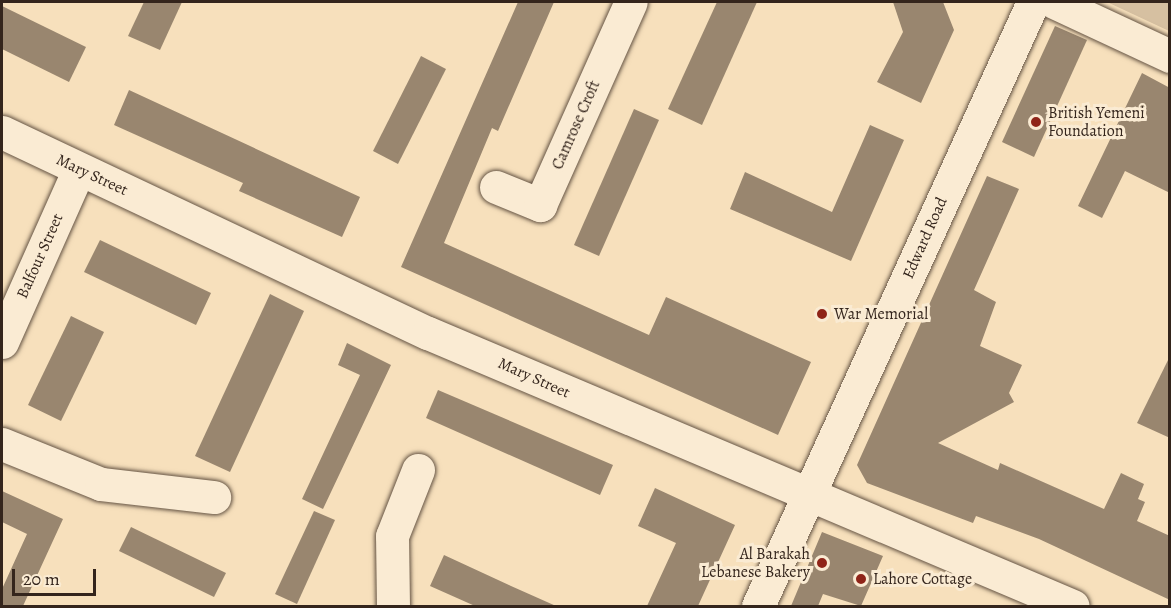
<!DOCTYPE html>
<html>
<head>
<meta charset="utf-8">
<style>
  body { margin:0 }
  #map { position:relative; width:1171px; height:608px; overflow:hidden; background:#f7e0bc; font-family:Alegreya,serif }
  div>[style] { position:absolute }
  .green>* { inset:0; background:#d6c0a1 }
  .building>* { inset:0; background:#99866f }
  .roads { filter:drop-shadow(0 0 2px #655444) drop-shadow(0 0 2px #655444) }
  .street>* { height:33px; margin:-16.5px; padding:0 16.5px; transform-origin:16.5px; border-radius:16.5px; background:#faebd3 }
  .dots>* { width:16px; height:16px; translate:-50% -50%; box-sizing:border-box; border:3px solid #faebd3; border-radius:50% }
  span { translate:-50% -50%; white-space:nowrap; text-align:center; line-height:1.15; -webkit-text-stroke:6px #faebd3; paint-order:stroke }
  .poi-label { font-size:16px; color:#34251c }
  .left { translate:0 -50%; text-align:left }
  .right { translate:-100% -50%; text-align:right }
  .street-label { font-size:16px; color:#34251c }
  .frame { position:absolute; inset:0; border:3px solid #34251c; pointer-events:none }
  .scale { position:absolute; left:12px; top:569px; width:84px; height:27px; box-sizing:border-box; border:3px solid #34251c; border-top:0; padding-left:8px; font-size:18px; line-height:21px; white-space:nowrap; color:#34251c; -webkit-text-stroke:4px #faebd3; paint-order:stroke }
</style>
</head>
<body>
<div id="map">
  <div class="green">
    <div style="clip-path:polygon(1107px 2px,1169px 2px,1169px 31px)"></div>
  </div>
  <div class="building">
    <div style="clip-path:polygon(144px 2px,182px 2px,160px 50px,128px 36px)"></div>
    <div style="clip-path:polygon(518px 2px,554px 2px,498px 131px,492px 128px,444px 243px,649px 335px,666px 297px,811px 362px,778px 435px,401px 267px)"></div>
    <div style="clip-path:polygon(717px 2px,757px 2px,702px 125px,668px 109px)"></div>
    <div style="clip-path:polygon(893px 2px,943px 2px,954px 30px,921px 103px,877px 82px,903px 32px)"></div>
    <div style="clip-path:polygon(2px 6px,86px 47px,69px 82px,2px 49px)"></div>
    <div style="clip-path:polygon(1055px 26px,1087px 40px,1034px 157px,1002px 142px)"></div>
    <div style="clip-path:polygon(421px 56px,446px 69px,398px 164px,373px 151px)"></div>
    <div style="clip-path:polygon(1142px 73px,1170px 88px,1170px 193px,1125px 171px,1102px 218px,1078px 206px)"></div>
    <div style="clip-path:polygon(129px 90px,360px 197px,342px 237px,239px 191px,243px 183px,114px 125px)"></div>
    <div style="clip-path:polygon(634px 109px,659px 120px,599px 256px,574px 245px)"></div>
    <div style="clip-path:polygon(870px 125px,904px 140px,851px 261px,730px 209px,745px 172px,832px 212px)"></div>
    <div style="clip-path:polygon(987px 176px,1019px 189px,974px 290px,996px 302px,980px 346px,1022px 365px,1009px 393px,1014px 402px,938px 443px,998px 470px,1000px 463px,1104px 509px,1121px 473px,1144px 484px,1138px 499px,1145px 502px,1137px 521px,1170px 536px,1170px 600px,1039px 539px,976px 516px,973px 523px,867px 483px,857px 465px)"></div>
    <div style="clip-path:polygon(100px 240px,211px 293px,196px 325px,84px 272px)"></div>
    <div style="clip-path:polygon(270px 294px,304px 311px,230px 472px,195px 456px)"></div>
    <div style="clip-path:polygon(71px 316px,104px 332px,61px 421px,28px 405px)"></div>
    <div style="clip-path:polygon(347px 343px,391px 365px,323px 509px,302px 499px,360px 375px,338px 365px)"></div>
    <div style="clip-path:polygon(1170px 356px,1170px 438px,1137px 423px)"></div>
    <div style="clip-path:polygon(438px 390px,613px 465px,600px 495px,426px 418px)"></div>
    <div style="clip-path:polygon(655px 488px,735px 525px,698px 606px,647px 606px,676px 543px,638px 526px)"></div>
    <div style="clip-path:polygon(2px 491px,63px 519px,23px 606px,2px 606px,2px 589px,27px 534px,2px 522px)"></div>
    <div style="clip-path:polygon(314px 511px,335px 520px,297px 604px,275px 594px)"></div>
    <div style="clip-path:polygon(131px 527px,226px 573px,214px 597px,119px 551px)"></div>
    <div style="clip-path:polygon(822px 532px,883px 556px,861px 606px,823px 594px,818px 606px,791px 606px)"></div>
    <div style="clip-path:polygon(444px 555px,511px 586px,556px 606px,475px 606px,430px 586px)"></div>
  </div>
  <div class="roads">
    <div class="street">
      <div style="left:1054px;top:2px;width:128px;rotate:25deg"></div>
      <div style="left:2px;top:132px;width:471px;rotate:25.3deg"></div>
      <div style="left:428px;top:333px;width:700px;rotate:22.94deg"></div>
      <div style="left:496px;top:187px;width:48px;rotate:22.2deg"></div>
      <div style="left:540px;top:205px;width:222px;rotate:-65.9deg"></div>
      <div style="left:2px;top:342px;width:189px;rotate:-66deg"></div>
      <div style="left:2px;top:444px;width:107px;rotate:22deg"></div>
      <div style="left:101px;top:484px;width:114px;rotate:6.6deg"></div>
      <div style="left:393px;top:606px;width:70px;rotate:-90.8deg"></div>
      <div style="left:392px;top:536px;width:71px;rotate:-68.5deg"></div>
      <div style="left:758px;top:606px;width:664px;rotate:-65.52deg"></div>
    </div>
  </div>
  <div class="dots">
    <div style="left:1036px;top:122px;background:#8f2418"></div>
    <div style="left:822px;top:314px;background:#8f2418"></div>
    <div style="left:822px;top:563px;background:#8f2418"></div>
    <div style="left:861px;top:579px;background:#8f2418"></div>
  </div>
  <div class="poi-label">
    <span class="left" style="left:1048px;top:122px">British Yemeni<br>Foundation</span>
    <span class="left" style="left:834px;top:314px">War Memorial</span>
    <span class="right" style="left:810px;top:563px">Al Barakah<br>Lebanese Bakery</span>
    <span class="left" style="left:873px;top:579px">Lahore Cottage</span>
  </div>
  <div class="street-label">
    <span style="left:576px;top:125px;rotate:-66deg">Camrose Croft</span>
    <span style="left:92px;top:175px;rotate:25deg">Mary Street</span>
    <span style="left:925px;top:238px;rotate:-66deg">Edward Road</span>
    <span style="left:40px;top:256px;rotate:-66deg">Balfour Street</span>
    <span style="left:534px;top:378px;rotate:24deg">Mary Street</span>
  </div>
  <div class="frame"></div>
  <div class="scale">20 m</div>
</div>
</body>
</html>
